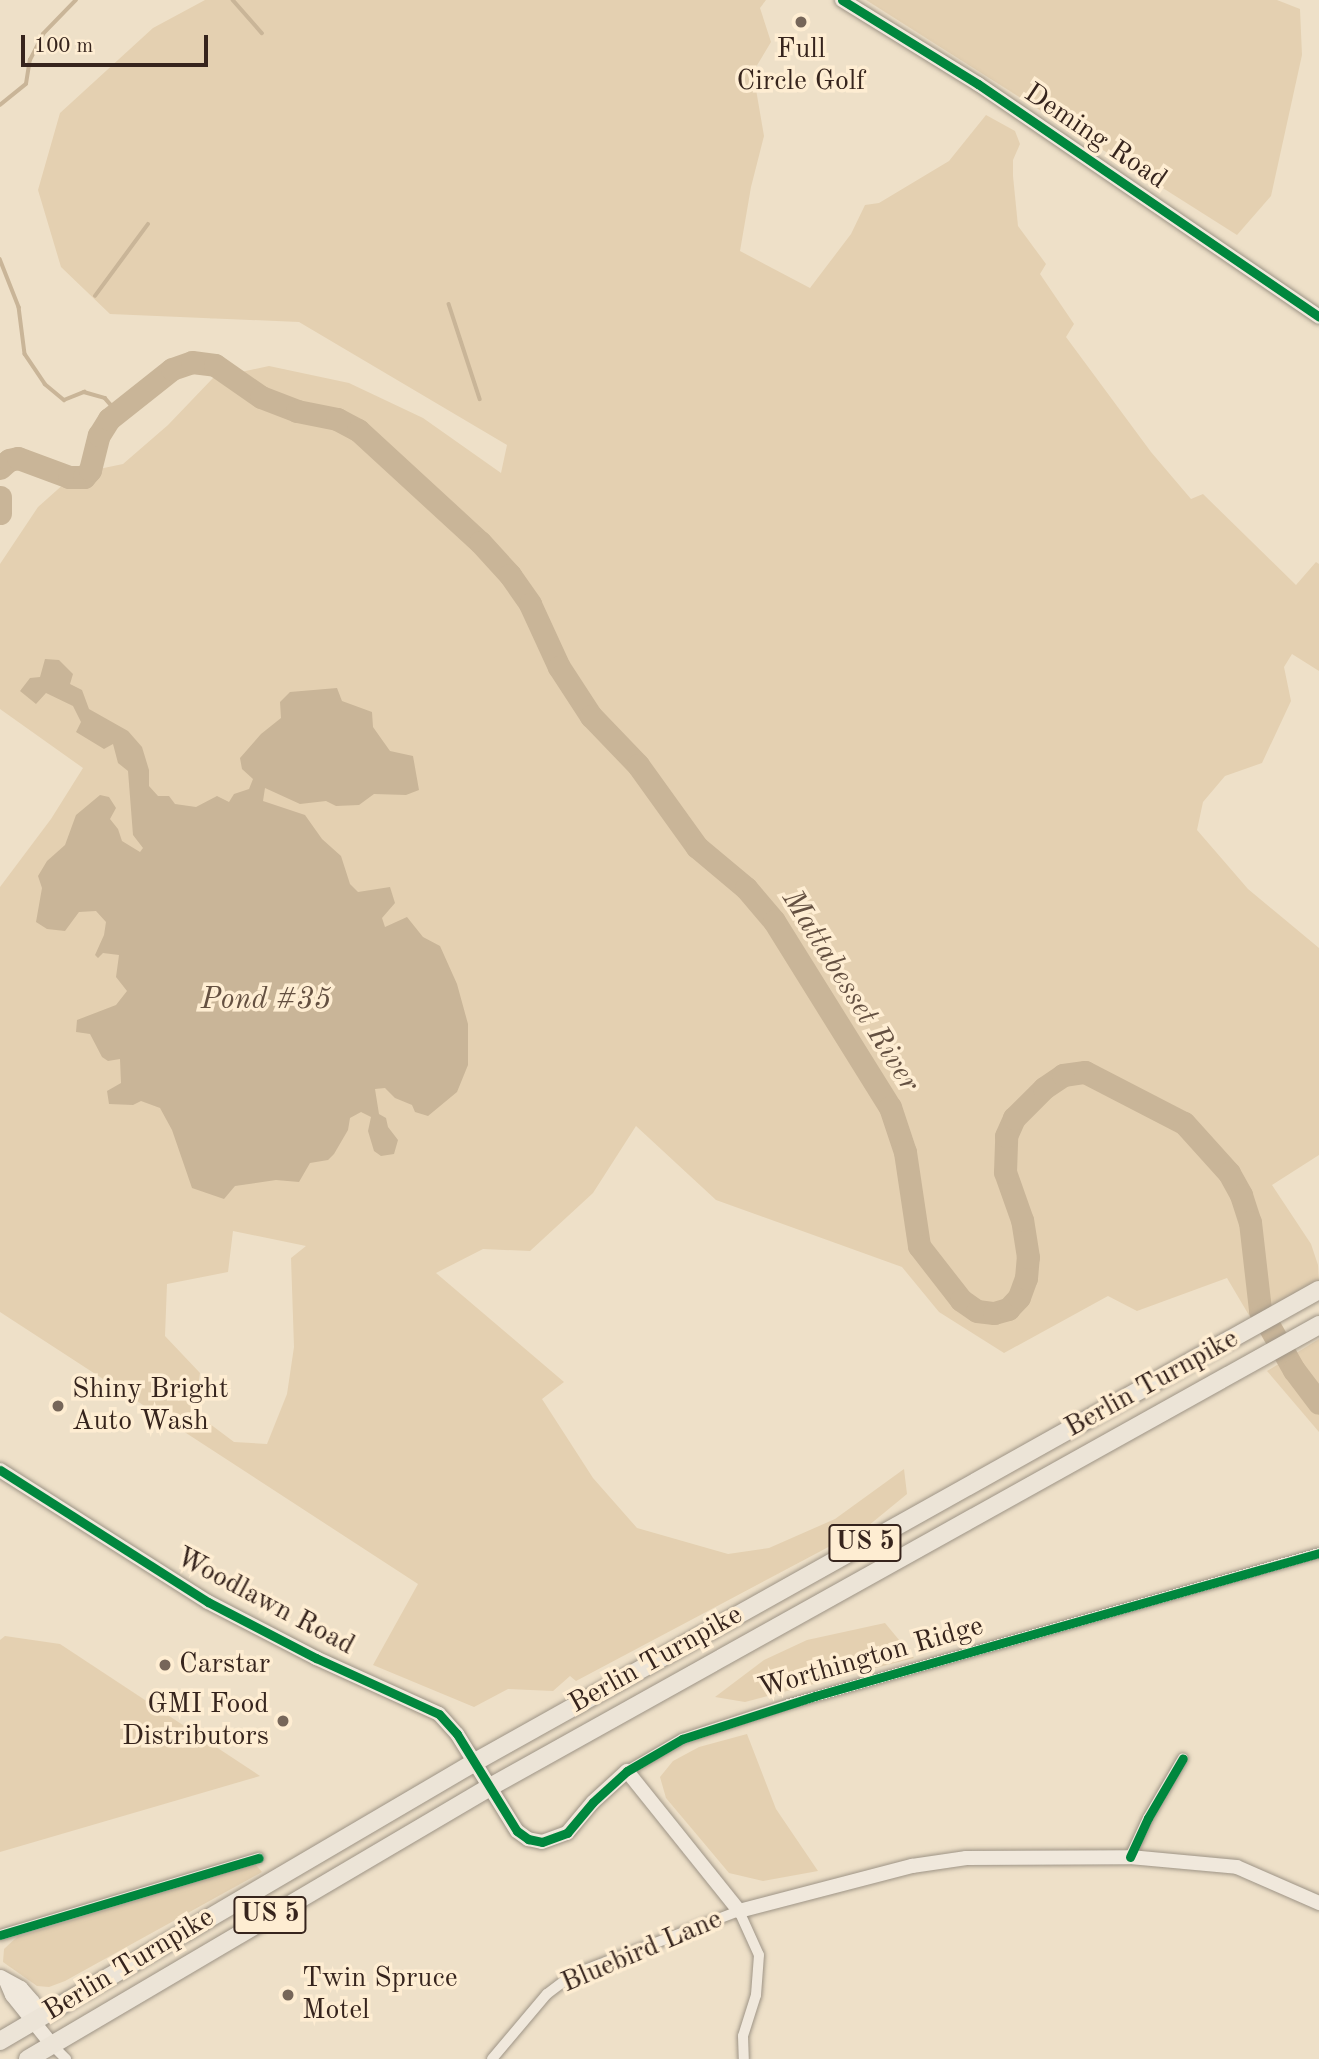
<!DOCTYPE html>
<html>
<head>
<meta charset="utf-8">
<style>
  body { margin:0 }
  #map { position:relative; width:1319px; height:2059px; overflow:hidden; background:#eee0c8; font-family:"Old Standard TT",serif }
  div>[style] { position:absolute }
  .green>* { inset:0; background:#e4d0b1 }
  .water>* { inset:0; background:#c9b598 }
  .stream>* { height:3.5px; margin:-1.75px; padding:0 1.75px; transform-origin:1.75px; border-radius:1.75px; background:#c9b598 }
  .river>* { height:23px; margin:-11.5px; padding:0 11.5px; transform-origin:11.5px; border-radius:11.5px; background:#c9b598 }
  .roads { filter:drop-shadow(0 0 2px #9e9486) drop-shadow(0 0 2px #9e9486) }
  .street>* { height:10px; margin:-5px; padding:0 5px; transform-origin:5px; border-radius:5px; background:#f0e8dc }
  .secondary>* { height:14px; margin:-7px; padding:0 7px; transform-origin:7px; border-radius:7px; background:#f0e8dc }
  .highway>* { height:18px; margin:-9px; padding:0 9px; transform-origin:9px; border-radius:9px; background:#ece4d7 }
  .cycleway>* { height:9px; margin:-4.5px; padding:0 4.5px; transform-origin:4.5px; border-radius:4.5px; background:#00873e }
  .dots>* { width:19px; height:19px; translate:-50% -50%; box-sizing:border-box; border:4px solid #feedd2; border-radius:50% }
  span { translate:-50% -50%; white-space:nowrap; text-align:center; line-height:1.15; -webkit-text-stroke:7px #feedd2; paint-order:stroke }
  .shield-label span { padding:2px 5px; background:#feedd2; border:2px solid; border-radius:5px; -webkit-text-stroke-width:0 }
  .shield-label { font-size:26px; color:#36241d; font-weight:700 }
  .poi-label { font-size:28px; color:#36241d }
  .left { translate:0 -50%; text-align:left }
  .right { translate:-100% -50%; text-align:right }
  .street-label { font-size:28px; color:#36241d }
  .water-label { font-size:30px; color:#645041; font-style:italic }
  .scale { position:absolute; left:21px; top:35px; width:187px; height:32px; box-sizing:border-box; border:4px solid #36241d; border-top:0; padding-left:9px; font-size:21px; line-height:24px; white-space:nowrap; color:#36241d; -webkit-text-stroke:5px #feedd2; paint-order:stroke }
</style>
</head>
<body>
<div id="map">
  <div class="green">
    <div style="clip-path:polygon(evenodd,205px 0,766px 0,760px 8px,771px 42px,753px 72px,764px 136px,751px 187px,740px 251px,810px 288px,851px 234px,865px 205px,879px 203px,949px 161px,986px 115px,1015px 131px,1020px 144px,1013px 160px,1013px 176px,1018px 226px,1046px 264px,1040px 274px,1074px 324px,1066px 337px,1151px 452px,1191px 499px,1203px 494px,1296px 585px,1316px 562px,1319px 564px,1319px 671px,1292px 654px,1284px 667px,1291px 701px,1262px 763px,1225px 776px,1203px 802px,1197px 830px,1248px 889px,1319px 948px,1319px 1155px,1272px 1185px,1311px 1244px,1318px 1265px,1319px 1281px,1250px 1317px,1227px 1278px,1137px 1311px,1108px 1296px,1004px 1353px,939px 1312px,902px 1267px,716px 1200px,636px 1126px,593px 1193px,530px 1251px,483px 1249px,436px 1273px,564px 1382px,542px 1399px,593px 1478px,637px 1528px,728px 1554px,769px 1548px,835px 1519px,904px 1469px,907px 1494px,868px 1526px,576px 1681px,570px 1676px,553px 1691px,508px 1689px,474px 1707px,373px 1665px,418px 1584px,0 1312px,0 887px,51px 819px,83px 768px,0 709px,0 564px,38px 507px,75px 474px,123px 464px,168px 425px,213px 378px,269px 366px,349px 383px,423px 418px,501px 473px,507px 445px,299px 322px,110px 314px,61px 267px,38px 190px,60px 113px,153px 28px,205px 0,233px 1231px,306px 1246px,291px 1258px,294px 1347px,287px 1394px,267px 1444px,234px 1442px,194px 1412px,200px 1373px,165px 1336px,167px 1284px,228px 1272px,233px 1231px)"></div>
    <div style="clip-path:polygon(866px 0,1277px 0,1300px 9px,1302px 55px,1271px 196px,1237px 235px)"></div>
    <div style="clip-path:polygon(1319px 1339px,1319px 1432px,1267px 1371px)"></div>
    <div style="clip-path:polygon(885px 1623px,914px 1658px,745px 1702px,715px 1697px,764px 1660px,807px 1640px)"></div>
    <div style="clip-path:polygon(5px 1636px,60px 1644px,260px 1776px,0 1852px,0 1640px)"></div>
    <div style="clip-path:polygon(747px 1734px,776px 1809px,818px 1871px,763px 1881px,729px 1873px,666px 1798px,660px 1777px,673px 1761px,699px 1747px)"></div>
    <div style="clip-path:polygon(255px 1864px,262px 1872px,65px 1981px,49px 1987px,37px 1986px,3px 1962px,4px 1949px,17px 1937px)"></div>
  </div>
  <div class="water">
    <div style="clip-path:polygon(45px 659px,59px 660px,73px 674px,70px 684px,82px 690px,89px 709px,128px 731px,142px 747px,149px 770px,149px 786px,158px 796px,169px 796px,175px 804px,196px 807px,217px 796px,229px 802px,234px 794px,249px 789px,253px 779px,242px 769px,240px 758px,261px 734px,281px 718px,280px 702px,290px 692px,337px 688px,342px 701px,372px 712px,373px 727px,390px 751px,413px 756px,419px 790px,406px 795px,374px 794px,359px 805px,336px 806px,326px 801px,300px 804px,265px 788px,263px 801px,305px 815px,322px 839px,341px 856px,350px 884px,358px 892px,390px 887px,395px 903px,382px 918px,385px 927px,407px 917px,423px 937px,440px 946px,457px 984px,468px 1024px,468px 1065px,457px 1092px,428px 1116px,415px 1112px,412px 1105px,395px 1098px,385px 1088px,375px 1089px,379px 1114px,386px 1118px,388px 1127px,398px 1140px,394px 1154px,381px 1156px,374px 1151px,368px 1131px,371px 1117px,361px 1112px,350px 1118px,348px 1130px,334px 1154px,328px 1160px,310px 1163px,299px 1182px,276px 1180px,235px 1186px,224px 1199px,192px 1188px,172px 1130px,160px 1108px,141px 1101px,133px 1105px,109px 1104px,107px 1091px,121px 1083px,120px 1059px,108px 1061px,102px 1057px,90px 1034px,76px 1032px,77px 1020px,116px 1005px,127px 991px,116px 977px,119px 955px,103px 953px,98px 958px,95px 955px,104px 935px,106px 922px,96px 911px,79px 912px,65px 931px,47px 929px,36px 922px,42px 888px,38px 876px,47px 861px,65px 845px,76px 815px,100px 795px,109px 797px,116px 808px,110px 819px,118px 829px,122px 841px,140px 852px,143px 848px,133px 835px,128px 771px,118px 763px,113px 744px,104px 749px,76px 732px,81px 722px,73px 706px,46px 693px,36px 704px,20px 691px,30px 678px,40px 677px)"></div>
  </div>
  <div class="stream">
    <div style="left:233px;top:0;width:44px;rotate:48.7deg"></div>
    <div style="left:0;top:105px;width:33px;rotate:-39deg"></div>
    <div style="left:26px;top:84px;width:24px;rotate:-81deg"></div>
    <div style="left:30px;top:60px;width:29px;rotate:-63deg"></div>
    <div style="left:43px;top:34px;width:47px;rotate:-45.9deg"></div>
    <div style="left:0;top:259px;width:52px;rotate:68.4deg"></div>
    <div style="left:19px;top:307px;width:47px;rotate:82.7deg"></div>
    <div style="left:25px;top:354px;width:36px;rotate:56deg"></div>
    <div style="left:45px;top:384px;width:25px;rotate:40deg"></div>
    <div style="left:64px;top:400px;width:22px;rotate:-22deg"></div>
    <div style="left:84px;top:392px;width:22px;rotate:16deg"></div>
    <div style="left:105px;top:398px;width:18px;rotate:49deg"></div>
    <div style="left:95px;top:296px;width:89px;rotate:-53.6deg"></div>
    <div style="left:449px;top:304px;width:100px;rotate:71.9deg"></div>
  </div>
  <div class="river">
    <div style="left:0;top:468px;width:12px;rotate:-42deg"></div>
    <div style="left:9px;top:460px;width:9px;rotate:-13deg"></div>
    <div style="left:18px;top:458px;width:54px;rotate:20.4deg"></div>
    <div style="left:69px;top:477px;width:15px"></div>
    <div style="left:84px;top:477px;width:9px;rotate:-49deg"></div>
    <div style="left:90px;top:470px;width:36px;rotate:-76deg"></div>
    <div style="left:99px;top:435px;width:19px;rotate:-58deg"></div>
    <div style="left:109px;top:419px;width:80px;rotate:-38.4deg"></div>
    <div style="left:172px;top:369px;width:21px;rotate:-19deg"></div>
    <div style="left:192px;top:362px;width:23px;rotate:7deg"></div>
    <div style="left:215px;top:365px;width:56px;rotate:34.8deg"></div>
    <div style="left:261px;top:397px;width:39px;rotate:21deg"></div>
    <div style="left:297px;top:411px;width:41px;rotate:11.3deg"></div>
    <div style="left:337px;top:419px;width:24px;rotate:28deg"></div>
    <div style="left:358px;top:430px;width:166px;rotate:42.6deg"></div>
    <div style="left:480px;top:542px;width:45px;rotate:47.7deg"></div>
    <div style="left:510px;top:575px;width:35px;rotate:55deg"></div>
    <div style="left:530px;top:604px;width:69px;rotate:65.3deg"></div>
    <div style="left:559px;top:667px;width:59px;rotate:56.9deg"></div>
    <div style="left:591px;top:716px;width:68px;rotate:46.2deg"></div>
    <div style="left:638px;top:765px;width:101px;rotate:54.3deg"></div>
    <div style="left:697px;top:847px;width:64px;rotate:39.9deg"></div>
    <div style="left:746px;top:888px;width:43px;rotate:49.7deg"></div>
    <div style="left:774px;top:921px;width:219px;rotate:58.1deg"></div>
    <div style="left:890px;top:1107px;width:47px;rotate:71.6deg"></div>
    <div style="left:905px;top:1152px;width:95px;rotate:81.5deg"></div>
    <div style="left:919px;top:1246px;width:68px;rotate:52.1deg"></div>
    <div style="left:961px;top:1300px;width:19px;rotate:35deg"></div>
    <div style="left:977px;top:1311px;width:17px;rotate:7deg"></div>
    <div style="left:994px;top:1313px;width:15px;rotate:-16deg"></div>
    <div style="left:1008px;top:1309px;width:16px;rotate:-47deg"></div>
    <div style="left:1019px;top:1297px;width:20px;rotate:-70deg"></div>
    <div style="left:1026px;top:1278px;width:21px;rotate:-85deg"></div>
    <div style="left:1028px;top:1257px;width:37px;rotate:-99deg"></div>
    <div style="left:1022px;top:1220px;width:51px;rotate:-109.5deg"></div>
    <div style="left:1005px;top:1172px;width:36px;rotate:-88deg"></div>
    <div style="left:1006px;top:1136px;width:20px;rotate:-66deg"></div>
    <div style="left:1014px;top:1118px;width:42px;rotate:-45deg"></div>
    <div style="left:1044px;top:1088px;width:23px;rotate:-34deg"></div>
    <div style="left:1063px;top:1075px;width:22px;rotate:-8deg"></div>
    <div style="left:1085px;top:1072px;width:111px;rotate:27.3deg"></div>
    <div style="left:1184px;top:1123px;width:67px;rotate:48deg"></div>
    <div style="left:1229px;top:1173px;width:25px;rotate:61deg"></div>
    <div style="left:1241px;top:1195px;width:28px;rotate:72deg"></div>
    <div style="left:1250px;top:1222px;width:89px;rotate:83.5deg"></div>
    <div style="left:1260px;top:1310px;width:69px;rotate:60.5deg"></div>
    <div style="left:1294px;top:1370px;width:41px;rotate:52.9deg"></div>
    <div style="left:0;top:497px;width:16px;rotate:90deg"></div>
  </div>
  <div class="roads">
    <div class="street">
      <div style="left:627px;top:1771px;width:64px;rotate:-30.2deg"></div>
      <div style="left:682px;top:1739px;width:113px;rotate:-18.1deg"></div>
      <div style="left:789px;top:1704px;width:551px;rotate:-15.9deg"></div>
      <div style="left:1130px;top:1857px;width:43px;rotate:-65.2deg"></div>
      <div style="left:1148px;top:1818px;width:69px;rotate:-59.7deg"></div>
      <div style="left:0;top:1935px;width:270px;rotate:-16.6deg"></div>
      <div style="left:52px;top:2045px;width:20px;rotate:45deg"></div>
      <div style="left:492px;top:2059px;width:85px;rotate:-49.8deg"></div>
      <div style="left:547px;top:1994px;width:31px;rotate:-37deg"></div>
      <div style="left:572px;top:1975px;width:179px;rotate:-21deg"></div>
      <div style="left:739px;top:1911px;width:48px;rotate:65.6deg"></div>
      <div style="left:759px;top:1955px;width:40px;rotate:94.3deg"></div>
      <div style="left:756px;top:1995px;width:43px;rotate:107.6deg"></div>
      <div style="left:743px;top:2036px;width:23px;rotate:88deg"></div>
    </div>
    <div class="secondary">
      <div style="left:842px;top:0;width:160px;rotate:31.7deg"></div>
      <div style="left:978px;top:84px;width:413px;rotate:34.3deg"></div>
      <div style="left:0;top:1470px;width:246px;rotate:32.4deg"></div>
      <div style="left:208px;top:1602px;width:122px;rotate:27.4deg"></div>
      <div style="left:316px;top:1658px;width:135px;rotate:24.5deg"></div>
      <div style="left:439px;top:1714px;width:27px;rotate:48deg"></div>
      <div style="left:457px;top:1734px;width:114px;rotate:58.3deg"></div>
      <div style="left:517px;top:1831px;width:14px;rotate:36deg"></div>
      <div style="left:528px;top:1839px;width:14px;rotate:12deg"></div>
      <div style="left:542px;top:1842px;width:27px;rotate:-20deg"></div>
      <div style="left:567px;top:1833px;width:40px;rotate:-50deg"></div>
      <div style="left:593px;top:1802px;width:46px;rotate:-42.4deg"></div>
      <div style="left:627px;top:1771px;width:179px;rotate:51.3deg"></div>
      <div style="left:739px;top:1911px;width:179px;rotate:-14.6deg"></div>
      <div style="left:912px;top:1866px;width:55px;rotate:-8.4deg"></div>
      <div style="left:966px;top:1858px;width:164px;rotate:-0.3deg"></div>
      <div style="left:1130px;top:1857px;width:107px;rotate:5.3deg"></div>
      <div style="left:1237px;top:1867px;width:90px;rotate:23.7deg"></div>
      <div style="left:1px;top:1977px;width:23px;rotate:29deg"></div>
      <div style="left:21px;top:1988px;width:18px;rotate:49deg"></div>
      <div style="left:33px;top:2002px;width:18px;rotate:84deg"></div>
      <div style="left:6px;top:1981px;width:15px;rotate:67deg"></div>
      <div style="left:12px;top:1995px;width:64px;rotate:51.3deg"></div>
    </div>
    <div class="highway">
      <div style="left:0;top:2041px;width:551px;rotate:-30.43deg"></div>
      <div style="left:475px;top:1762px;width:967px;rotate:-29.22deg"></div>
      <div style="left:28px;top:2059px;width:536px;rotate:-30.49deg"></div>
      <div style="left:490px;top:1787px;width:949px;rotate:-29.13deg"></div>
    </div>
  </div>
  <div class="cycleway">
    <div style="left:842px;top:0;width:160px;rotate:31.7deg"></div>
    <div style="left:978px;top:84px;width:413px;rotate:34.3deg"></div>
    <div style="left:0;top:1470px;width:246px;rotate:32.4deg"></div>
    <div style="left:208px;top:1602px;width:122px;rotate:27.4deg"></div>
    <div style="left:316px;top:1658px;width:135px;rotate:24.5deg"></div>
    <div style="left:439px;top:1714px;width:27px;rotate:48deg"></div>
    <div style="left:457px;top:1734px;width:114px;rotate:58.3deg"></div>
    <div style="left:517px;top:1831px;width:14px;rotate:36deg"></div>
    <div style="left:528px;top:1839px;width:14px;rotate:12deg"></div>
    <div style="left:542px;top:1842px;width:27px;rotate:-20deg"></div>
    <div style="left:567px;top:1833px;width:40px;rotate:-50deg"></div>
    <div style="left:593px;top:1802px;width:46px;rotate:-42.4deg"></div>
    <div style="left:627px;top:1771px;width:64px;rotate:-30.2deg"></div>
    <div style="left:682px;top:1739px;width:140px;rotate:-17.9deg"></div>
    <div style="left:815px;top:1696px;width:524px;rotate:-15.84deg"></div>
    <div style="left:1130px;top:1857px;width:43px;rotate:-65.2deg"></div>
    <div style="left:1148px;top:1818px;width:69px;rotate:-59.7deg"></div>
    <div style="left:0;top:1935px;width:270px;rotate:-16.6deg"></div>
  </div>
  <div class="dots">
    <div style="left:801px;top:22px;background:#766659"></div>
    <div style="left:58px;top:1406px;background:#766659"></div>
    <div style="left:165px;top:1665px;background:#766659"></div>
    <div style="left:283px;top:1721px;background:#766659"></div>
    <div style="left:288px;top:1995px;background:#766659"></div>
  </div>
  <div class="shield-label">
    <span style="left:865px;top:1543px">US 5</span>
    <span style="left:270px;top:1915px">US 5</span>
  </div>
  <div class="poi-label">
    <span style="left:801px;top:66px">Full<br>Circle Golf</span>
    <span class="left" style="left:72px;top:1406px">Shiny Bright<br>Auto Wash</span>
    <span class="left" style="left:179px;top:1665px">Carstar</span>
    <span class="right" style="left:269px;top:1721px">GMI Food<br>Distributors</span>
    <span class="left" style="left:302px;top:1995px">Twin Spruce<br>Motel</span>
  </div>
  <div class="street-label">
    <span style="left:1095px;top:137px;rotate:34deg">Deming Road</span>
    <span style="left:1152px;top:1384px;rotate:-29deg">Berlin Turnpike</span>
    <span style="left:265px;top:1602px;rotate:28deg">Woodlawn Road</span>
    <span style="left:871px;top:1658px;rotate:-16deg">Worthington Ridge</span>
    <span style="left:656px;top:1660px;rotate:-29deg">Berlin Turnpike</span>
    <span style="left:642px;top:1952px;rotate:-23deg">Bluebird Lane</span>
    <span style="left:129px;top:1965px;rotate:-31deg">Berlin Turnpike</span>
  </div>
  <div class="water-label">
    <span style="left:850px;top:991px;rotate:58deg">Mattabesset River</span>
    <span style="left:266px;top:1000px">Pond #35</span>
  </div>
  <div class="scale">100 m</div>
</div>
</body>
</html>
